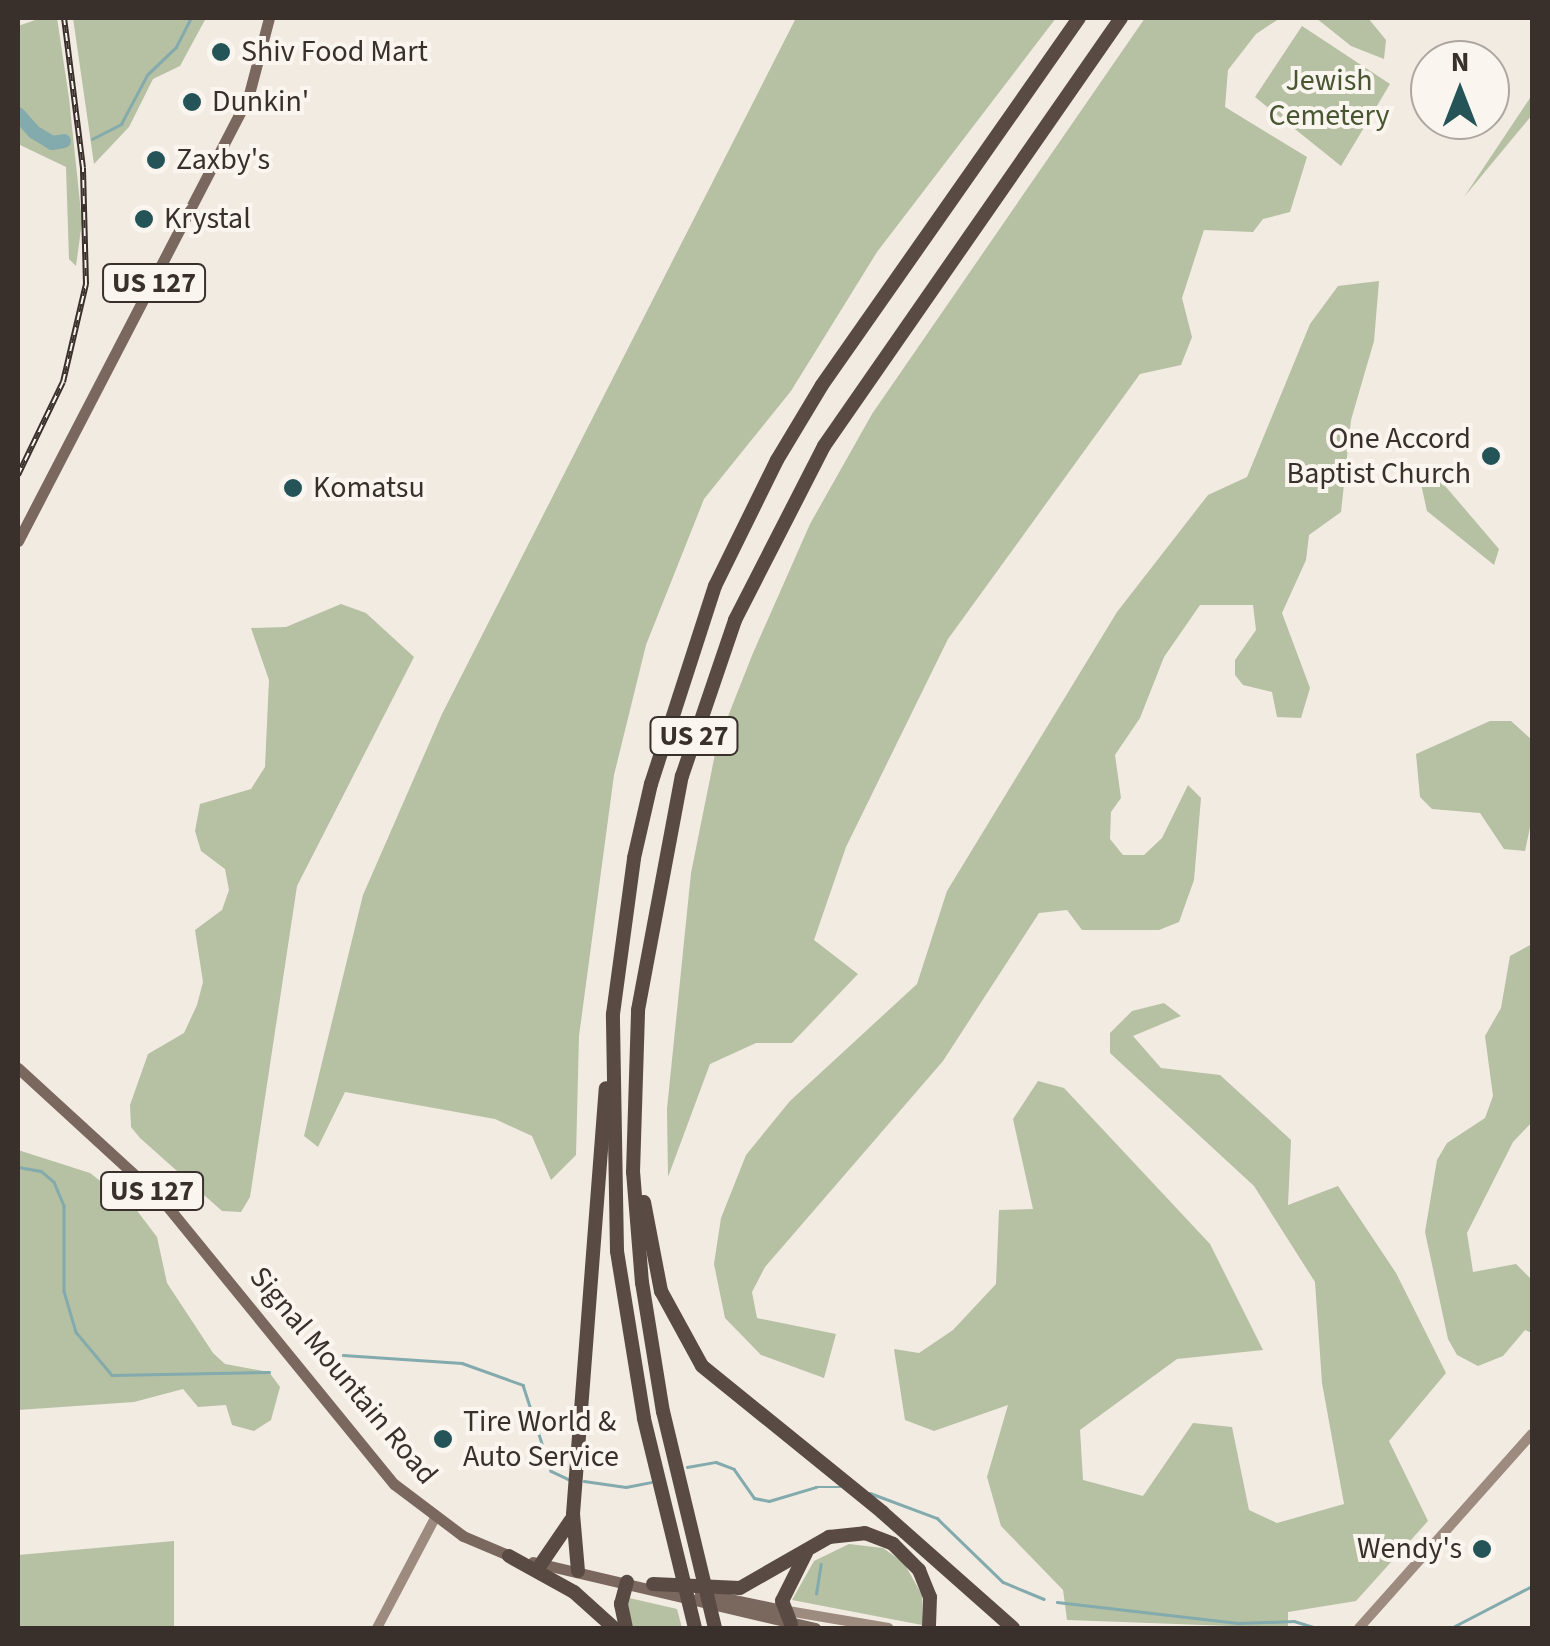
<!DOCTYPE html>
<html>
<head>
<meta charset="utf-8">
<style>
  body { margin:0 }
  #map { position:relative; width:1550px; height:1646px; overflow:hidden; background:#f2ebe2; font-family:"Source Sans 3",sans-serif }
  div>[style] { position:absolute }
  .green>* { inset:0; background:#b6c0a3 }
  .stream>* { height:2.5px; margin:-1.25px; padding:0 1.25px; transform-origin:1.25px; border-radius:1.25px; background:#83aaad }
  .river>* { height:14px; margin:-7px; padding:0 7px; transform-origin:7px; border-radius:7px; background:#83aaad }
  .secondary>* { height:10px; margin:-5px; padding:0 5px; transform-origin:5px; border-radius:5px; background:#9d8b80 }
  .primary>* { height:11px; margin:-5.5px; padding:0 5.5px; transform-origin:5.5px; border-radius:5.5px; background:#7a685f }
  .highway>* { height:14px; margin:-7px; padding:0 7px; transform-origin:7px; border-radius:7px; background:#594b44 }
  .rail>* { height:6px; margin-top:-3px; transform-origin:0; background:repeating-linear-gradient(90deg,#faf5ef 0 8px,#39302c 0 16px); box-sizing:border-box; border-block:2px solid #39302c }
  .dots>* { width:28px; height:28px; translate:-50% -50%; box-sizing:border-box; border:5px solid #faf5ef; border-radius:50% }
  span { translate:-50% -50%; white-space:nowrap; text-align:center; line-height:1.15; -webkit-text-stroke:8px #faf5ef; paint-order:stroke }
  .shield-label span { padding:2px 8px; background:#faf5ef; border:2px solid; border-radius:8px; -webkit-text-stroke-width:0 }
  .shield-label { font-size:28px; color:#39302c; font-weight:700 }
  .poi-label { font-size:30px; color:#39302c }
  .left { translate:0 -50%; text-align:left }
  .right { translate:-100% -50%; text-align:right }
  .park-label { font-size:30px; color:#485632 }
  .street-label { font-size:30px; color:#39302c }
  .frame { position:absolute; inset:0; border:20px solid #39302c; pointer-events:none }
  .north { position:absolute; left:1410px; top:40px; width:100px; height:100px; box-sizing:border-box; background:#faf5ef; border:2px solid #ada6a1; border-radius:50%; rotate:0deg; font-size:28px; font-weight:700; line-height:40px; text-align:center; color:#39302c }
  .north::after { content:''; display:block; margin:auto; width:35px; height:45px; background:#245358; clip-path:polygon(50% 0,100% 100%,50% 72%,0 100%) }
</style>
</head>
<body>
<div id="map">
  <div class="green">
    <div style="clip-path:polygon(41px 18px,57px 18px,69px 98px,82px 222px,76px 266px,69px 259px,66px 167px,18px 144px,18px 26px)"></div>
    <div style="clip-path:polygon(73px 18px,206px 18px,180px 66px,153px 79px,129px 127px,94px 164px)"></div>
    <div style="clip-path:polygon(796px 18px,1056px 18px,877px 252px,791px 391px,704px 499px,646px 645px,614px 775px,579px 1036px,576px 1155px,551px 1180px,532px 1136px,495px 1119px,345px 1092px,318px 1147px,304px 1136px,363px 895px,442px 714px)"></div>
    <div style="clip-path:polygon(1145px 18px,1280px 18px,1256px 34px,1228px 70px,1225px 107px,1307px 157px,1290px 212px,1263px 219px,1253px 232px,1204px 230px,1182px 298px,1192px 337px,1181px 365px,1140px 374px,948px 639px,846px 847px,814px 940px,858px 974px,792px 1043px,756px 1043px,710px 1064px,668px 1177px,667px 1109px,691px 873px,717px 744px,753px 653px,810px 524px,872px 414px)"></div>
    <div style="clip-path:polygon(1316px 18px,1368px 18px,1386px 40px,1384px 59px,1351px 46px)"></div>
    <div style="clip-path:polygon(1302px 26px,1390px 84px,1341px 166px,1255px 97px)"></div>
    <div style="clip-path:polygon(1532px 95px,1532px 115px,1464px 197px)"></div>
    <div style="clip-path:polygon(1379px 281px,1374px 341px,1351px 420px,1341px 512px,1309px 535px,1306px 560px,1282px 613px,1310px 688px,1301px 718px,1277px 717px,1272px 692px,1243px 685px,1235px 675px,1235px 660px,1256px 630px,1253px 605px,1200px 605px,1164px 657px,1140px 718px,1115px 755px,1121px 798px,1111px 812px,1110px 839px,1123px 855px,1144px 855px,1162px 838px,1188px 785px,1201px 798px,1194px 880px,1179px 922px,1159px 930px,1082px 930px,1067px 910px,1039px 913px,943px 1061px,765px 1267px,752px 1292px,757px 1318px,836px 1334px,824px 1378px,761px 1355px,725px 1318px,714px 1264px,721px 1218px,746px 1155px,790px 1101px,917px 984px,947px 891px,1117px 612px,1208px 495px,1247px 477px,1310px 324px,1338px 286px)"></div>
    <div style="clip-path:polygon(1440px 480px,1499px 549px,1494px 565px,1427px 511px,1421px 484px)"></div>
    <div style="clip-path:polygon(341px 604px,366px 613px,414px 657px,297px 886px,250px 1197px,241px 1212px,222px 1211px,140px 1138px,131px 1127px,130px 1105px,148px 1054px,184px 1033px,197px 1005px,203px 982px,195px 930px,222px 910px,229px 890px,225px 869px,201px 851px,195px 831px,200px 804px,251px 789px,265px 767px,269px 680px,251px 628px,286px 627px)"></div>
    <div style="clip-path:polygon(1490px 721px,1511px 721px,1532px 740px,1532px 818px,1525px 851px,1504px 849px,1480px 813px,1432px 809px,1420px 797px,1416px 754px)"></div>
    <div style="clip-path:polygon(1532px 944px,1532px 1122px,1513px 1142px,1467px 1233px,1473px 1272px,1516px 1264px,1532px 1280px,1532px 1333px,1525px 1330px,1503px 1356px,1478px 1366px,1457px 1355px,1448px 1339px,1425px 1232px,1437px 1160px,1447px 1143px,1485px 1118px,1493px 1096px,1485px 1036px,1501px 1008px,1510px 956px)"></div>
    <div style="clip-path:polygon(1164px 1003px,1181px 1016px,1133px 1036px,1161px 1068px,1220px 1075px,1291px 1140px,1288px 1205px,1338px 1186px,1396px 1273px,1446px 1373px,1389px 1441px,1428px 1521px,1356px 1601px,1288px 1612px,1288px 1628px,1067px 1620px,1063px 1590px,1001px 1526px,987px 1477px,1008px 1405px,934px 1431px,905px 1420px,894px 1349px,919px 1353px,953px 1330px,996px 1284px,999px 1210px,1033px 1209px,1013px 1119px,1038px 1081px,1064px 1088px,1210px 1244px,1263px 1350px,1177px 1359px,1080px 1430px,1083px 1480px,1143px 1496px,1193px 1423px,1232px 1427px,1249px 1510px,1277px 1523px,1344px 1504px,1322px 1383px,1315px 1282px,1254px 1186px,1110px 1053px,1110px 1033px,1132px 1011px)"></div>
    <div style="clip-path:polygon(18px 1150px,90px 1173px,135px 1208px,157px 1237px,167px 1283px,213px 1353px,225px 1364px,269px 1372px,280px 1387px,271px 1420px,254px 1431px,232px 1425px,226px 1405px,198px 1407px,183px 1389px,134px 1402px,18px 1410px)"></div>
    <div style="clip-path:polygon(174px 1541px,174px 1628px,18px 1628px,18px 1555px)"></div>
    <div style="clip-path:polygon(849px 1544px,883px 1548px,904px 1563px,922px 1595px,922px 1625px,792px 1600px,814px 1561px)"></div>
    <div style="clip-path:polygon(625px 1597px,677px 1609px,682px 1628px,633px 1628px)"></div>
  </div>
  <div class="stream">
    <div style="left:92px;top:139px;width:33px;rotate:-27deg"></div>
    <div style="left:121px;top:124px;width:55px;rotate:-62deg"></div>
    <div style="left:147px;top:75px;width:40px;rotate:-44deg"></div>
    <div style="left:176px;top:47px;width:33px;rotate:-63deg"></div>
    <div style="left:18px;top:1167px;width:23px;rotate:10deg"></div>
    <div style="left:41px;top:1171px;width:17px;rotate:40deg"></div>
    <div style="left:54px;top:1182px;width:26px;rotate:67deg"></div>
    <div style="left:64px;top:1206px;width:85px;rotate:90deg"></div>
    <div style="left:64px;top:1291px;width:43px;rotate:73.7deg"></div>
    <div style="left:76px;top:1332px;width:56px;rotate:50.1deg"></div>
    <div style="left:112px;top:1375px;width:157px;rotate:-1.1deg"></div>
    <div style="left:343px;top:1355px;width:119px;rotate:3.8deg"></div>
    <div style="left:462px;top:1363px;width:65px;rotate:19.8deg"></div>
    <div style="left:523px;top:1385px;width:90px;rotate:72deg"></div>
    <div style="left:551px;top:1471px;width:21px;rotate:25deg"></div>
    <div style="left:687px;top:1467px;width:29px;rotate:-10deg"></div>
    <div style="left:716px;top:1462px;width:19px;rotate:21deg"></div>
    <div style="left:734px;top:1469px;width:35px;rotate:55deg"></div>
    <div style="left:754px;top:1498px;width:15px;rotate:11deg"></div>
    <div style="left:769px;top:1501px;width:49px;rotate:-16.6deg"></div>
    <div style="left:816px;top:1487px;width:24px"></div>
    <div style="left:584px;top:1481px;width:42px;rotate:8.1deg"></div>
    <div style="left:626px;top:1487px;width:25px;rotate:-11deg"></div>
    <div style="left:870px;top:1493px;width:72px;rotate:20.5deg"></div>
    <div style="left:937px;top:1518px;width:92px;rotate:44.1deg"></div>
    <div style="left:1003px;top:1582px;width:44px;rotate:22.5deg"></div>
    <div style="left:816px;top:1594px;width:30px;rotate:-81deg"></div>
    <div style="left:1057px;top:1602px;width:182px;rotate:6.6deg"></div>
    <div style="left:1238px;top:1623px;width:56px;rotate:-2deg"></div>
    <div style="left:1294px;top:1621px;width:24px;rotate:17deg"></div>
    <div style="left:1451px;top:1628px;width:91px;rotate:-27.4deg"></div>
  </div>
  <div class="river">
    <div style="left:18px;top:114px;width:24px;rotate:48deg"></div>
    <div style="left:34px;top:132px;width:21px;rotate:31deg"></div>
    <div style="left:52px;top:143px;width:12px;rotate:-9deg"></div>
  </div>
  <div class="secondary">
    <div style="left:782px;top:1610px;width:108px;rotate:9.6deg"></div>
    <div style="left:377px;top:1628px;width:124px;rotate:-62.2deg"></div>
    <div style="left:1359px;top:1628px;width:260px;rotate:-48.3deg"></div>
  </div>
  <div class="primary">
    <div style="left:18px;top:541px;width:499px;rotate:-62.6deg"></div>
    <div style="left:248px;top:98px;width:83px;rotate:-75.3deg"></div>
    <div style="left:18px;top:1068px;width:197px;rotate:42.5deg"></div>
    <div style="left:163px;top:1201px;width:365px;rotate:50.8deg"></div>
    <div style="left:394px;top:1484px;width:86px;rotate:37deg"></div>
    <div style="left:463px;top:1536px;width:56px;rotate:22.9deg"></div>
    <div style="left:533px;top:1562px;width:290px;rotate:13.2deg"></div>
    <div style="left:700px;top:1593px;width:84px;rotate:11.7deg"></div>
  </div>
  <div class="highway">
    <div style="left:644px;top:1202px;width:91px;rotate:79.2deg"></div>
    <div style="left:661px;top:1291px;width:85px;rotate:61.3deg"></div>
    <div style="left:702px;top:1366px;width:232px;rotate:39deg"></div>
    <div style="left:882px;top:1512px;width:175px;rotate:41.5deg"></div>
    <div style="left:509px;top:1556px;width:74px;rotate:29deg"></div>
    <div style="left:574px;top:1592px;width:54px;rotate:42deg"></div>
    <div style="left:541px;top:1564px;width:53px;rotate:-55.7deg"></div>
    <div style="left:578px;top:1571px;width:57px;rotate:-95deg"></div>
    <div style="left:573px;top:1514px;width:427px;rotate:-85.6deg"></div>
    <div style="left:653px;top:1584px;width:87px;rotate:2.6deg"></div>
    <div style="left:740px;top:1588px;width:103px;rotate:-29.8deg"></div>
    <div style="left:829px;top:1537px;width:36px;rotate:-6deg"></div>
    <div style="left:865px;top:1533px;width:30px;rotate:21deg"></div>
    <div style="left:893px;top:1544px;width:37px;rotate:45deg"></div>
    <div style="left:919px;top:1570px;width:29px;rotate:68deg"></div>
    <div style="left:930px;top:1597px;width:31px;rotate:92deg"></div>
    <div style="left:791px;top:1624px;width:25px;rotate:-111deg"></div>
    <div style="left:782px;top:1601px;width:54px;rotate:-63.4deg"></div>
    <div style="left:626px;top:1628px;width:25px;rotate:-102deg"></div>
    <div style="left:621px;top:1604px;width:23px;rotate:-75deg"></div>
    <div style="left:695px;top:1628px;width:216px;rotate:-103.7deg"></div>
    <div style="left:644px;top:1418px;width:169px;rotate:-99.2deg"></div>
    <div style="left:617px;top:1251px;width:237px;rotate:-91deg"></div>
    <div style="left:613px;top:1014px;width:157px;rotate:-82.3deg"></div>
    <div style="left:634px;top:858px;width:76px;rotate:-77.1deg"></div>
    <div style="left:651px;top:784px;width:208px;rotate:-72.1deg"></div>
    <div style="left:715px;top:586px;width:140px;rotate:-63.8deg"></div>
    <div style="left:777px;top:460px;width:87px;rotate:-59deg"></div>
    <div style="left:822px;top:385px;width:448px;rotate:-55deg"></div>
    <div style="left:715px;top:1628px;width:222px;rotate:-103.5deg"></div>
    <div style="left:663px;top:1412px;width:131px;rotate:-99.2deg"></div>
    <div style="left:642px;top:1283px;width:111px;rotate:-94.6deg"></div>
    <div style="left:633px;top:1172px;width:162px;rotate:-88.2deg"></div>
    <div style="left:638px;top:1010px;width:238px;rotate:-79.4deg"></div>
    <div style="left:682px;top:776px;width:165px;rotate:-71.2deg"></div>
    <div style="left:735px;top:620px;width:195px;rotate:-62.9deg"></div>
    <div style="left:824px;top:446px;width:521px;rotate:-55.24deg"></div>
  </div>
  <div class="rail">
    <div style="left:18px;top:475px;width:103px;rotate:-64.2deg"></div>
    <div style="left:63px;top:382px;width:101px;rotate:-76.8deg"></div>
    <div style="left:86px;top:284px;width:116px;rotate:-91.5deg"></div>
    <div style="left:83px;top:168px;width:151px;rotate:-97.2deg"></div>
  </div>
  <div class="dots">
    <div style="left:221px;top:52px;background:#245358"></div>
    <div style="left:192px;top:102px;background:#245358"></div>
    <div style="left:156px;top:160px;background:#245358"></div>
    <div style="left:144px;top:219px;background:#245358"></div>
    <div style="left:1491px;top:456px;background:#245358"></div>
    <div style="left:293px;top:488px;background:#245358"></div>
    <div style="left:443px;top:1439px;background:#245358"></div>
    <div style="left:1482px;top:1549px;background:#245358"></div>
  </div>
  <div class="shield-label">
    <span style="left:154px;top:283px">US 127</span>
    <span style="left:694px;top:736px">US 27</span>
    <span style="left:152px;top:1191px">US 127</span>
  </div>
  <div class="poi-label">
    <span class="left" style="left:241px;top:52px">Shiv Food Mart</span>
    <span class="left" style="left:212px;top:102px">Dunkin'</span>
    <span class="left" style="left:176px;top:160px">Zaxby's</span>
    <span class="left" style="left:164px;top:219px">Krystal</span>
    <span class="right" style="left:1471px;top:456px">One Accord<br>Baptist Church</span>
    <span class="left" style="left:313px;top:488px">Komatsu</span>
    <span class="left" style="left:463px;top:1439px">Tire World &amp;<br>Auto Service</span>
    <span class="right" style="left:1462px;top:1549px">Wendy's</span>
  </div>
  <div class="park-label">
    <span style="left:1329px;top:98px">Jewish<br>Cemetery</span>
  </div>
  <div class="street-label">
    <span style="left:343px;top:1376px;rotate:50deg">Signal Mountain Road</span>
  </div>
  <div class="frame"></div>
  <div class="north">N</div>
</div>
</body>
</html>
